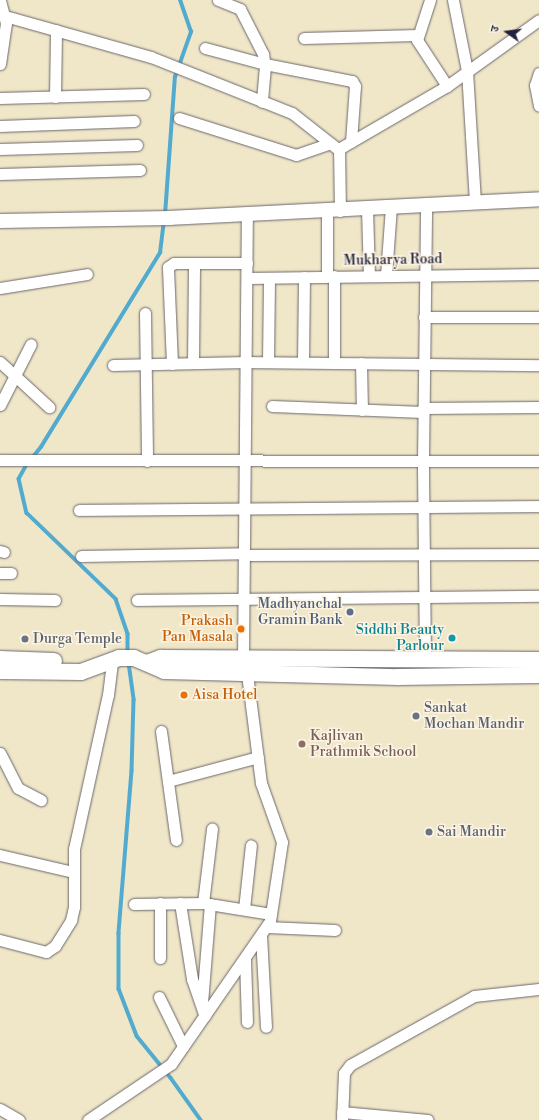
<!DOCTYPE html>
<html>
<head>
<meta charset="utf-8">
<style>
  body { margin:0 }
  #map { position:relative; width:539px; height:1120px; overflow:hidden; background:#f0e6c8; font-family:"Libre Bodoni","Noto Serif Devanagari",serif }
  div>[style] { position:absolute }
  .stream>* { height:3.5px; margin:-1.75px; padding:0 1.75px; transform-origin:1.75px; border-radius:1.75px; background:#52abcf }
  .roads { filter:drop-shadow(0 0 1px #6a676c) drop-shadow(0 0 1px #6a676c) }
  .minor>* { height:11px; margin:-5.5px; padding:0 5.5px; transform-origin:5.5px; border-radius:5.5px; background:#fff }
  .tertiary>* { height:14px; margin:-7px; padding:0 7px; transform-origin:7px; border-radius:7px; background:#fff }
  .secondary>* { height:16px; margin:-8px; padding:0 8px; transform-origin:8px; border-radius:8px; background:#fff }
  .dots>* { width:11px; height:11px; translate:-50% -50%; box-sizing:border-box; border:2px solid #fcf5e5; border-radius:50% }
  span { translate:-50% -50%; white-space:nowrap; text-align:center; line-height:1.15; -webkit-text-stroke:3px #fcf5e5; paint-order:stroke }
  .street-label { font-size:14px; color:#22223b }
  .service-label { font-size:14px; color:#4e5e75 }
  .right { translate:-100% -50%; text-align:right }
  .food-label { font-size:14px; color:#c56008 }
  .left { translate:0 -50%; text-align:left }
  .culture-label { font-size:14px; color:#0d838f }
  .worship-label { font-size:14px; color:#5b616d }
  .education-label { font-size:14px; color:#785e54 }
  .north { position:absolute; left:487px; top:12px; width:40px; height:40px; -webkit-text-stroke:3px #fcf5e5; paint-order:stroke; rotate:284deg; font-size:11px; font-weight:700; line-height:16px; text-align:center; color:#22223b }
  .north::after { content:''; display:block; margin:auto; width:14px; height:18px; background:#22223b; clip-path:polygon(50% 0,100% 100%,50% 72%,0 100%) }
</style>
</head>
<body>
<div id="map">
  <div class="stream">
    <div style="left:165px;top:215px;width:138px;rotate:-85.9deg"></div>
    <div style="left:175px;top:77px;width:48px;rotate:-70.4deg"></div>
    <div style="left:191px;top:32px;width:34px;rotate:-109deg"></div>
    <div style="left:32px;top:458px;width:14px;rotate:-51deg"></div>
    <div style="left:41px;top:447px;width:228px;rotate:-58.5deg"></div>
    <div style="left:160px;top:253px;width:32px;rotate:-83deg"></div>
    <div style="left:28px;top:463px;width:18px;rotate:119deg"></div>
    <div style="left:19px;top:479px;width:35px;rotate:77deg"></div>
    <div style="left:27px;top:513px;width:124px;rotate:44deg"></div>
    <div style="left:116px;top:599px;width:37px;rotate:71deg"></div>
    <div style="left:128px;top:634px;width:21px;rotate:90deg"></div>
    <div style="left:129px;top:663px;width:37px;rotate:82deg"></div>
    <div style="left:134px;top:700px;width:71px;rotate:91.6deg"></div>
    <div style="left:132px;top:771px;width:163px;rotate:94.6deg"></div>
    <div style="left:119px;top:933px;width:56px;rotate:90deg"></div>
    <div style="left:119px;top:989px;width:50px;rotate:69deg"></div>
    <div style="left:137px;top:1036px;width:54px;rotate:51deg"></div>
    <div style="left:171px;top:1078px;width:52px;rotate:54.5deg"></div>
  </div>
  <div class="roads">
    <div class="minor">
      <div style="left:218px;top:0;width:24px;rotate:22deg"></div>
      <div style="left:240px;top:9px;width:51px;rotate:62.9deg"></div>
      <div style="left:263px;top:54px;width:12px;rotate:81deg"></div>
      <div style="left:265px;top:66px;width:36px;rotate:95deg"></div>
      <div style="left:430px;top:0;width:42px;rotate:108deg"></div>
      <div style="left:417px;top:40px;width:55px;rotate:56.9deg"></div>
      <div style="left:453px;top:0;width:72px;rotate:78.8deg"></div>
      <div style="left:467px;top:71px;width:131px;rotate:86.5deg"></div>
      <div style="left:5px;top:16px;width:152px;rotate:15.7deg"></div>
      <div style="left:151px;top:57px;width:152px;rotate:21.7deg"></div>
      <div style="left:292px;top:113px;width:60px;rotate:38.2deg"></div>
      <div style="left:304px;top:38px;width:113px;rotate:-1.5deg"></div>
      <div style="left:205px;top:48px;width:62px;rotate:14.9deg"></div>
      <div style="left:265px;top:64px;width:89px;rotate:11.1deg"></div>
      <div style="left:352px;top:81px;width:6px;rotate:59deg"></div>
      <div style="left:355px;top:86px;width:56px;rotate:94.1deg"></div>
      <div style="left:0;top:64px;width:41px;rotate:-81.7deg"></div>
      <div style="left:6px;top:23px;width:24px;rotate:-105deg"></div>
      <div style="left:539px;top:73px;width:13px;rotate:108deg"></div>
      <div style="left:535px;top:85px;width:21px;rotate:79deg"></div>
      <div style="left:55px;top:97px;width:67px;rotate:-89.1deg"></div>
      <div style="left:0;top:98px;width:144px;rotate:-1.6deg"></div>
      <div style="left:179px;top:118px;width:123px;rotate:17.5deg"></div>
      <div style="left:296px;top:155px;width:36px;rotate:-19deg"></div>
      <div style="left:0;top:126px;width:134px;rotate:-2.1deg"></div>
      <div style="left:0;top:149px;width:137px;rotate:-1.7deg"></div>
      <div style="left:0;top:174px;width:140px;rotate:-1.6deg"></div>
      <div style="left:367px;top:209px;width:66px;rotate:88.3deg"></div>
      <div style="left:340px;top:211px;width:61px;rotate:-90.9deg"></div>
      <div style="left:339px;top:150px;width:4px;rotate:-45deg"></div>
      <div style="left:342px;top:147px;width:121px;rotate:-30.2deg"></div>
      <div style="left:447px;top:86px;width:113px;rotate:-35.7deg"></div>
      <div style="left:386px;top:275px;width:68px;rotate:-85.8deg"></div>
      <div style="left:327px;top:276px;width:65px;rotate:-90deg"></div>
      <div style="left:334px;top:276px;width:87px;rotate:90deg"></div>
      <div style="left:247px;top:278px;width:292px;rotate:-0.8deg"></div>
      <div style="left:0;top:288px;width:88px;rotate:-9.1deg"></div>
      <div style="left:145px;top:313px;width:148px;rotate:89.2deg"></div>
      <div style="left:424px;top:317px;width:115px"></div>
      <div style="left:0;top:362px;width:67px;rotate:42.6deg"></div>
      <div style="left:268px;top:362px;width:84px;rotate:-89.3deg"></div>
      <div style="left:303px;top:362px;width:85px;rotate:-89.3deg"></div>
      <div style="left:193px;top:363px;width:100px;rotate:-89.4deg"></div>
      <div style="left:361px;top:363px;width:47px;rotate:88.8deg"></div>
      <div style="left:172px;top:364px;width:97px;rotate:-92.4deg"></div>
      <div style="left:168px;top:267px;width:7px;rotate:-34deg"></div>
      <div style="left:174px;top:263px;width:73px"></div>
      <div style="left:113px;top:365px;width:133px;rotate:-1.3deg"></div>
      <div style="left:246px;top:362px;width:293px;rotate:0.6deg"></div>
      <div style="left:0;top:405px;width:68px;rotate:-63.1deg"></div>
      <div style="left:272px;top:406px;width:151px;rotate:2.3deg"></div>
      <div style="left:423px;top:408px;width:116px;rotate:-0.5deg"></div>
      <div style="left:0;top:460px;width:539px;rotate:0.11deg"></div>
      <div style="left:79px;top:510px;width:460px;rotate:-0.5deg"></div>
      <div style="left:0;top:551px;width:4px;rotate:14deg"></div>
      <div style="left:245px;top:555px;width:294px;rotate:-0.2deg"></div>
      <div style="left:81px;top:556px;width:164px;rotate:-1deg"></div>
      <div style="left:0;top:573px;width:11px"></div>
      <div style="left:0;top:599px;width:55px;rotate:1deg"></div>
      <div style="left:137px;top:600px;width:402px;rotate:-0.6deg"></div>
      <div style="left:243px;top:660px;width:446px;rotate:-89.5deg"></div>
      <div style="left:425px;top:660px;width:199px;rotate:-90.6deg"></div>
      <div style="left:423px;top:461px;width:256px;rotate:-89.3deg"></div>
      <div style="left:161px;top:731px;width:110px;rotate:82.2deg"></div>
      <div style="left:0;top:753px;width:39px;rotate:63deg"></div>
      <div style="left:18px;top:788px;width:26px;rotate:28deg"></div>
      <div style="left:168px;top:781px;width:93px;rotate:-14.9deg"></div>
      <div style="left:0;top:855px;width:75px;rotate:13.1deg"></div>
      <div style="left:160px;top:903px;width:55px;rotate:90deg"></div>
      <div style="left:180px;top:903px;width:77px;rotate:81deg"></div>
      <div style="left:192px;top:979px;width:39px;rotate:71deg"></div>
      <div style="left:203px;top:903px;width:75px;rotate:-83.1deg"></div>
      <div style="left:134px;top:904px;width:69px;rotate:-0.8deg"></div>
      <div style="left:203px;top:903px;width:69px;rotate:9.2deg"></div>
      <div style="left:244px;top:909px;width:64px;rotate:-83.8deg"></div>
      <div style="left:267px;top:927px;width:68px;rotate:2.5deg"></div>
      <div style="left:261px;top:935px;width:92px;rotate:86.9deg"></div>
      <div style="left:0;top:940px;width:48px;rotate:14.6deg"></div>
      <div style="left:46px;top:952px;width:11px;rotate:-34deg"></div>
      <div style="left:55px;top:946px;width:31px;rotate:-58deg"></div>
      <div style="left:71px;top:920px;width:13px;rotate:-77deg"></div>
      <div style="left:74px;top:907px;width:58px;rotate:-90deg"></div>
      <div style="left:74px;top:849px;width:158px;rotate:-77.6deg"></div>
      <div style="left:108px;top:695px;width:34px;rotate:-83deg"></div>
      <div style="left:245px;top:959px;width:63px;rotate:88.2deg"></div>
      <div style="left:159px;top:997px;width:55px;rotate:63.9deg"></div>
      <div style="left:202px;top:1003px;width:99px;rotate:-85.4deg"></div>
      <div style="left:0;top:1109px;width:22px;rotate:30deg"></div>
      <div style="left:342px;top:1112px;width:86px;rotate:5.3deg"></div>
      <div style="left:88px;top:1120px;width:100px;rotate:-34deg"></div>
      <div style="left:171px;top:1064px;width:174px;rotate:-55.3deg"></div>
      <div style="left:270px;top:921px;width:80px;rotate:-81.4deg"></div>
      <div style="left:282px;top:842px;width:63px;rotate:-109.6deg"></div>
      <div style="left:261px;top:783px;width:111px;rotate:-97.3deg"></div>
      <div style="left:342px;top:1120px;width:47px;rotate:-87.6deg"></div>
      <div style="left:344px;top:1073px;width:10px;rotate:-53deg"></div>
      <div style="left:350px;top:1065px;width:142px;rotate:-29.1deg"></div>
      <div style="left:474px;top:996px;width:65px;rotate:-6.1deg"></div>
    </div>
    <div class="tertiary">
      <div style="left:0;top:221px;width:170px;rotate:-1deg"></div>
      <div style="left:170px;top:218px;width:369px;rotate:-2.9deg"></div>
    </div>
    <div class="secondary">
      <div style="left:0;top:659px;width:54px;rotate:2.1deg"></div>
      <div style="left:147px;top:663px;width:15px;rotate:-20deg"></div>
      <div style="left:161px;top:658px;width:378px;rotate:0.3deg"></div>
      <div style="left:0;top:671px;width:81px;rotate:0.7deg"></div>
      <div style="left:81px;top:672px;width:40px;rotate:-20.2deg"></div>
      <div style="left:119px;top:658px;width:15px"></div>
      <div style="left:134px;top:658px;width:33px;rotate:23deg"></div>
      <div style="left:164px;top:671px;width:234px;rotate:1.5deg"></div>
      <div style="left:398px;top:677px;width:141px;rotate:-0.8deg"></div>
    </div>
  </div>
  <div class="dots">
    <div style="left:350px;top:612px;background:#5c6f8a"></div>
    <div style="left:241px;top:629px;background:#e8710a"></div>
    <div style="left:452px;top:638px;background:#0f9aa8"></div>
    <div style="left:25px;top:639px;background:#6b7280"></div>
    <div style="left:184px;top:695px;background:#e8710a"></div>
    <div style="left:416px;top:716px;background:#6b7280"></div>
    <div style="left:302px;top:744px;background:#8d6e63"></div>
    <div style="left:429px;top:832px;background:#6b7280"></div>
  </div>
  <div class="street-label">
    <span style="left:393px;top:260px;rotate:-1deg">Mukharya Road</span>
  </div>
  <div class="service-label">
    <span class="right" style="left:342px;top:612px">Madhyanchal<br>Gramin Bank</span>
  </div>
  <div class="food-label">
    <span class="right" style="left:233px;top:629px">Prakash<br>Pan Masala</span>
    <span class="left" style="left:192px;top:695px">Aisa Hotel</span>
  </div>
  <div class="culture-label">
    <span class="right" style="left:444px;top:638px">Siddhi Beauty<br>Parlour</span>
  </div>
  <div class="worship-label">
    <span class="left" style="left:33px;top:639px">Durga Temple</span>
    <span class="left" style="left:424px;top:716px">Sankat<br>Mochan Mandir</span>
    <span class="left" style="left:437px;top:832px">Sai Mandir</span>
  </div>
  <div class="education-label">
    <span class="left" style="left:310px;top:744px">Kajlivan<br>Prathmik School</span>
  </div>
  <div class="north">उ</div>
</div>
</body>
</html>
